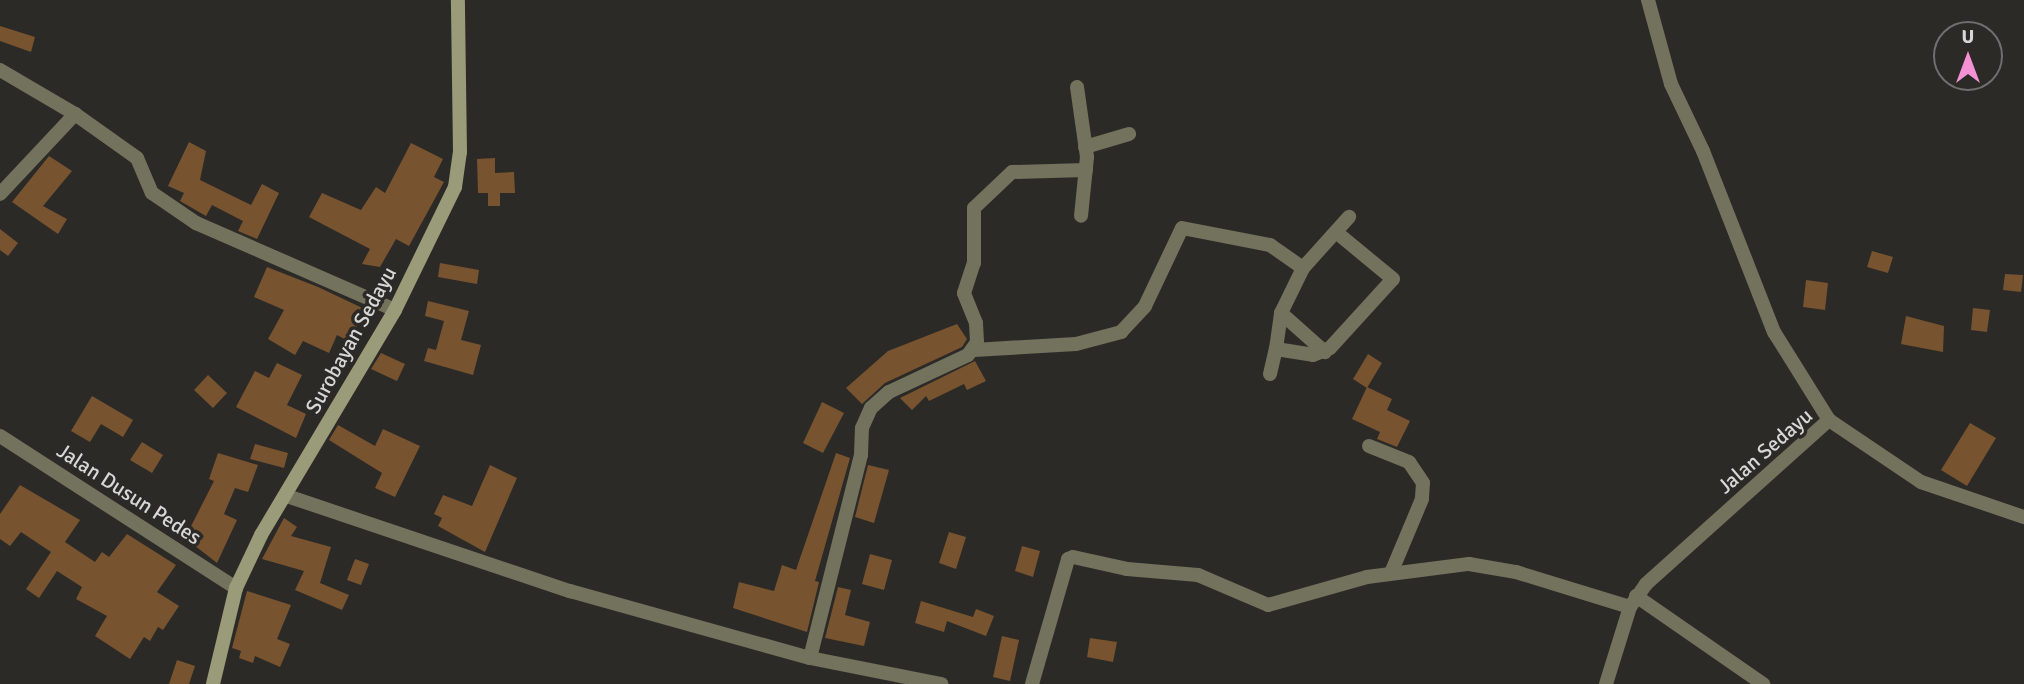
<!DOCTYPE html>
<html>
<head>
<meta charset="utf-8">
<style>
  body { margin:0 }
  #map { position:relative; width:2024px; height:684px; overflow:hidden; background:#2c2a27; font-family:Signika,sans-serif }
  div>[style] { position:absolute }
  .building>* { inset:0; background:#77532f }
  .street>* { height:14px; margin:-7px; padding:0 7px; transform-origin:7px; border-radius:7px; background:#72725d }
  .secondary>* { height:14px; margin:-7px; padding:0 7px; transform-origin:7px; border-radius:7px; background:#9a9b79 }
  span { translate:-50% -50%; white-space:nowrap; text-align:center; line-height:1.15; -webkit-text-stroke:7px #2c2a27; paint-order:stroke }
  .street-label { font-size:21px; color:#d8d7d5 }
  .north { position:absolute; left:1933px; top:21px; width:70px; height:70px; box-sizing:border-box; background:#2c2a27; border:2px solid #716f6d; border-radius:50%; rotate:0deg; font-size:19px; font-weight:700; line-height:28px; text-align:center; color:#d8d7d5 }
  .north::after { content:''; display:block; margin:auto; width:24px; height:32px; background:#f491d5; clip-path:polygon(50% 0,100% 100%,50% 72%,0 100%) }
</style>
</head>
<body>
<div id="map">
  <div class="building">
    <div style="clip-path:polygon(0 26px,35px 37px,31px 52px,0 41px)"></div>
    <div style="clip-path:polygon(189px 142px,206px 151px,200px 180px,251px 205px,262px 184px,279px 193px,257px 239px,238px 231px,243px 221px,212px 205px,206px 216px,180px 201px,184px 193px,168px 186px)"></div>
    <div style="clip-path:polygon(411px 143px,443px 159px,434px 177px,444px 182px,409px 246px,396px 239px,380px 267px,362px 264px,370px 249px,309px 217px,322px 193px,361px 210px,376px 187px,385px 193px)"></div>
    <div style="clip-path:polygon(49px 156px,72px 171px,43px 206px,67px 219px,58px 234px,12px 202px)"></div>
    <div style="clip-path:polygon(495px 158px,495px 173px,514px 172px,515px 193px,500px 193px,500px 206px,488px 206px,488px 193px,478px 193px,477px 159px)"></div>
    <div style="clip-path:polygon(0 229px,18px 243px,8px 256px,0 250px)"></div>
    <div style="clip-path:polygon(1872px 251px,1893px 257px,1888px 273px,1867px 267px)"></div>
    <div style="clip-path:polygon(440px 263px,479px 270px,477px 284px,438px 277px)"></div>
    <div style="clip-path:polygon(267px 267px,318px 287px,373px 313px,364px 328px,358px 325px,350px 342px,337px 335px,329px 353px,303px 341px,295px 355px,268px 339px,284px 310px,254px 297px)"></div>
    <div style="clip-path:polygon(2005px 274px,2023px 275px,2021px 292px,2003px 290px)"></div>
    <div style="clip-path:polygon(1806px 280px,1828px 283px,1825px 310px,1803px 307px)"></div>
    <div style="clip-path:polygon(428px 301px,469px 311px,461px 340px,481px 345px,473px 375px,424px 361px,428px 348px,436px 350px,444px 321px,425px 316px)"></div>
    <div style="clip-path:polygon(1973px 308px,1990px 310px,1987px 332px,1971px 330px)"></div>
    <div style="clip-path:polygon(1906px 316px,1944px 326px,1943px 352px,1901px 344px)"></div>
    <div style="clip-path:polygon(957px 324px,967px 339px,962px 347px,885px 383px,862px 404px,846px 388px,888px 351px)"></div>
    <div style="clip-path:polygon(381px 353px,405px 364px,397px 381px,371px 369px)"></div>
    <div style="clip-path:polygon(1368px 354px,1382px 363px,1367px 388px,1353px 379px)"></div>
    <div style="clip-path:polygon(975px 361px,986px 381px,967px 390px,964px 384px,929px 401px,926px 396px,912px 410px,900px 398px)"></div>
    <div style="clip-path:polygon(277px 363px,302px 375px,287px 405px,306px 414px,296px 438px,236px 407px,255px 371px,269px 378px)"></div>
    <div style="clip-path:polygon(208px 375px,227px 393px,213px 408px,194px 390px)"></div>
    <div style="clip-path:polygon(1367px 387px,1392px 399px,1387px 410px,1410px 421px,1397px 447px,1377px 439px,1380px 432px,1352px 419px)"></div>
    <div style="clip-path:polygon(92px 396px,133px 420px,123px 437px,101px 424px,90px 442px,71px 431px)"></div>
    <div style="clip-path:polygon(822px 402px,844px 413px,823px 453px,803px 443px)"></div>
    <div style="clip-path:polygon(1970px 423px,1996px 438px,1967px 486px,1941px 470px)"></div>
    <div style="clip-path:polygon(338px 425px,375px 446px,383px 429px,420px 446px,395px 497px,375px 488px,382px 473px,329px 440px)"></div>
    <div style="clip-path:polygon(142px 442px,163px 455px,152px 473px,130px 460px)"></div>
    <div style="clip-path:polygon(255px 444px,288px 453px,284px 468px,250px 459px)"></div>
    <div style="clip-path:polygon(218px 453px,258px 465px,248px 492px,235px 488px,224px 514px,237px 520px,217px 563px,185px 538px,214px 481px,209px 479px)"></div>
    <div style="clip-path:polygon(836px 453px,850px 458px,815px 581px,819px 582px,807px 632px,733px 608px,739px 582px,774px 591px,782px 565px,796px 570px)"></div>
    <div style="clip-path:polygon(490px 465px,517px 478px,485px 552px,438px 526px,442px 518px,434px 514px,443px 495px,472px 506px)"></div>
    <div style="clip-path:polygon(868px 465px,889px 470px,874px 523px,855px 517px)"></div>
    <div style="clip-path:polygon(20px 485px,80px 520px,65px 542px,95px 562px,102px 552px,109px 557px,127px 534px,176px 565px,157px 592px,179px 606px,163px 630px,158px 627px,150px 641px,144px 637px,130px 659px,95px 636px,107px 616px,76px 599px,82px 587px,57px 571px,39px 598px,26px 589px,51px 552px,21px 532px,10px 546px,0 539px,0 514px)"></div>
    <div style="clip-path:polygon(284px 518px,297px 527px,291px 536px,331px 547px,320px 583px,349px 595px,342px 610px,295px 590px,304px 571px,262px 559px)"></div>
    <div style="clip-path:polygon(949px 532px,966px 537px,956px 569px,939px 563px)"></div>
    <div style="clip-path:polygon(1022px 546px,1040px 551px,1033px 577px,1015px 571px)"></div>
    <div style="clip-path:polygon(870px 554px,892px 560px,884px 590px,862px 584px)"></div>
    <div style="clip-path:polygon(355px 559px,369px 564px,361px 585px,347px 580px)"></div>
    <div style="clip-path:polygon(838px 587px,851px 590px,845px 615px,870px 622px,864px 646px,825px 638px)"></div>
    <div style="clip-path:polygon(247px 591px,291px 605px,277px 639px,290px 644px,280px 667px,255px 656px,253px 663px,239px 658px,241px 651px,232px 648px)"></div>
    <div style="clip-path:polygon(921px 601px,973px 617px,976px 609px,994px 616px,986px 636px,947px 621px,944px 632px,915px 623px)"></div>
    <div style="clip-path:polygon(1002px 636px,1019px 640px,1010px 681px,993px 677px)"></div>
    <div style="clip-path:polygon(1090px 638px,1117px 642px,1113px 662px,1087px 657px)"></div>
    <div style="clip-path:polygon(177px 660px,195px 666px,189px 684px,169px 684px)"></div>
  </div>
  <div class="street">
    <div style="left:1648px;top:0;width:87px;rotate:74.7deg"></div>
    <div style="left:1671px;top:84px;width:74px;rotate:64.5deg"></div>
    <div style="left:1703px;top:151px;width:194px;rotate:68.6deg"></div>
    <div style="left:1774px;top:332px;width:104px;rotate:58deg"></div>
    <div style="left:1829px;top:420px;width:111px;rotate:34deg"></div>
    <div style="left:1921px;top:482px;width:109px;rotate:18.8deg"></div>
    <div style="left:0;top:70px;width:87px;rotate:30.4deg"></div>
    <div style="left:1077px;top:87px;width:71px;rotate:81.9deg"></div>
    <div style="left:1087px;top:157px;width:59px;rotate:95.8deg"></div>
    <div style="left:1085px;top:147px;width:46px;rotate:-16.5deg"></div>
    <div style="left:0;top:194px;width:110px;rotate:-46.8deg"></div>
    <div style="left:75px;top:114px;width:76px;rotate:35.4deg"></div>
    <div style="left:137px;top:158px;width:38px;rotate:67deg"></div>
    <div style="left:152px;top:193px;width:53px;rotate:34.3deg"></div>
    <div style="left:196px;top:223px;width:217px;rotate:23.6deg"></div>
    <div style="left:1281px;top:313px;width:59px;rotate:41.6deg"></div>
    <div style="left:1276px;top:349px;width:36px;rotate:-82deg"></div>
    <div style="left:1281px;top:313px;width:50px;rotate:-63.9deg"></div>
    <div style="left:974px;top:350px;width:102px;rotate:-3.4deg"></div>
    <div style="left:1076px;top:344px;width:47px;rotate:-14.9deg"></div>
    <div style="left:1121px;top:332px;width:35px;rotate:-47deg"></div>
    <div style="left:1145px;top:306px;width:86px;rotate:-64.6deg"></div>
    <div style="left:1182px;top:228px;width:90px;rotate:10.9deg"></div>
    <div style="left:1270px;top:245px;width:40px;rotate:34.9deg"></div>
    <div style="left:1303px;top:268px;width:69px;rotate:-48deg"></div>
    <div style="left:1270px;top:374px;width:26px;rotate:-77deg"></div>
    <div style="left:1276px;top:349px;width:37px;rotate:9deg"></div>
    <div style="left:1313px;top:355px;width:18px;rotate:-22deg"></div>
    <div style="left:1330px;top:348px;width:93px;rotate:-47.6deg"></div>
    <div style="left:1393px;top:279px;width:74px;rotate:-140.5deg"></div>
    <div style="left:0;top:436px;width:281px;rotate:32.8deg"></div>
    <div style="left:1369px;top:446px;width:43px;rotate:21.8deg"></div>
    <div style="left:1409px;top:462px;width:25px;rotate:56deg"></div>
    <div style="left:1423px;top:483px;width:16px;rotate:94deg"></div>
    <div style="left:1422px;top:499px;width:80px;rotate:112.7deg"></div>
    <div style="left:287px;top:496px;width:299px;rotate:18.6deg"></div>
    <div style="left:570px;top:591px;width:249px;rotate:15.6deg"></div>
    <div style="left:810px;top:658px;width:134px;rotate:11.2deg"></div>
    <div style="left:1636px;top:596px;width:155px;rotate:34.7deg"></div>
    <div style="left:810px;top:658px;width:209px;rotate:-75.9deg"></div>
    <div style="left:861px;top:455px;width:27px;rotate:-88deg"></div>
    <div style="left:862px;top:428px;width:22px;rotate:-66deg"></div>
    <div style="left:871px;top:408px;width:24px;rotate:-42deg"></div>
    <div style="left:889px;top:392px;width:87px;rotate:-25.1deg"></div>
    <div style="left:968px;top:355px;width:16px;rotate:-55deg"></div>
    <div style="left:977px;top:342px;width:19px;rotate:-93deg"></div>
    <div style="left:976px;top:323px;width:32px;rotate:-112deg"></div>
    <div style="left:964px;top:293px;width:32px;rotate:-72deg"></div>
    <div style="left:974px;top:263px;width:55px;rotate:-90deg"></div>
    <div style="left:974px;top:208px;width:52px;rotate:-43.5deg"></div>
    <div style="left:1012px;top:172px;width:74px;rotate:-1.5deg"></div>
    <div style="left:1032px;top:684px;width:130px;rotate:-73.9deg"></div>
    <div style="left:1068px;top:559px;width:5px;rotate:-22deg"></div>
    <div style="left:1073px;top:557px;width:55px;rotate:12.5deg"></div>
    <div style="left:1127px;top:569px;width:71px;rotate:4.8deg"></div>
    <div style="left:1198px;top:575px;width:76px;rotate:23.2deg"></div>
    <div style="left:1268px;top:605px;width:103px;rotate:-15.8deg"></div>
    <div style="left:1367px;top:577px;width:103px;rotate:-7.3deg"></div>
    <div style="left:1469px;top:564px;width:48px;rotate:9.7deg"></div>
    <div style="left:1516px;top:572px;width:119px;rotate:17.1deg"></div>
    <div style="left:1606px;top:684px;width:81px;rotate:-72.7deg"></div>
    <div style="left:1630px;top:607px;width:28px;rotate:-55deg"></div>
    <div style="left:1646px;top:584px;width:246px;rotate:-41.9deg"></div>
  </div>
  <div class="secondary">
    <div style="left:213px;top:684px;width:99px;rotate:-76.5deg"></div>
    <div style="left:236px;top:588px;width:59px;rotate:-64.7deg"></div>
    <div style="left:261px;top:535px;width:262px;rotate:-59.2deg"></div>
    <div style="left:395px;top:310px;width:137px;rotate:-64deg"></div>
    <div style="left:455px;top:187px;width:35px;rotate:-82deg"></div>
    <div style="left:460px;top:152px;width:152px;rotate:-90.8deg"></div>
  </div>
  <div class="street-label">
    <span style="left:351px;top:340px;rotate:-61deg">Surobayan Sedayu</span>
    <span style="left:1765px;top:451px;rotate:-41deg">Jalan Sedayu</span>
    <span style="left:129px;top:494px;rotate:33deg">Jalan Dusun Pedes</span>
  </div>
  <div class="north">U</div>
</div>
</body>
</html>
